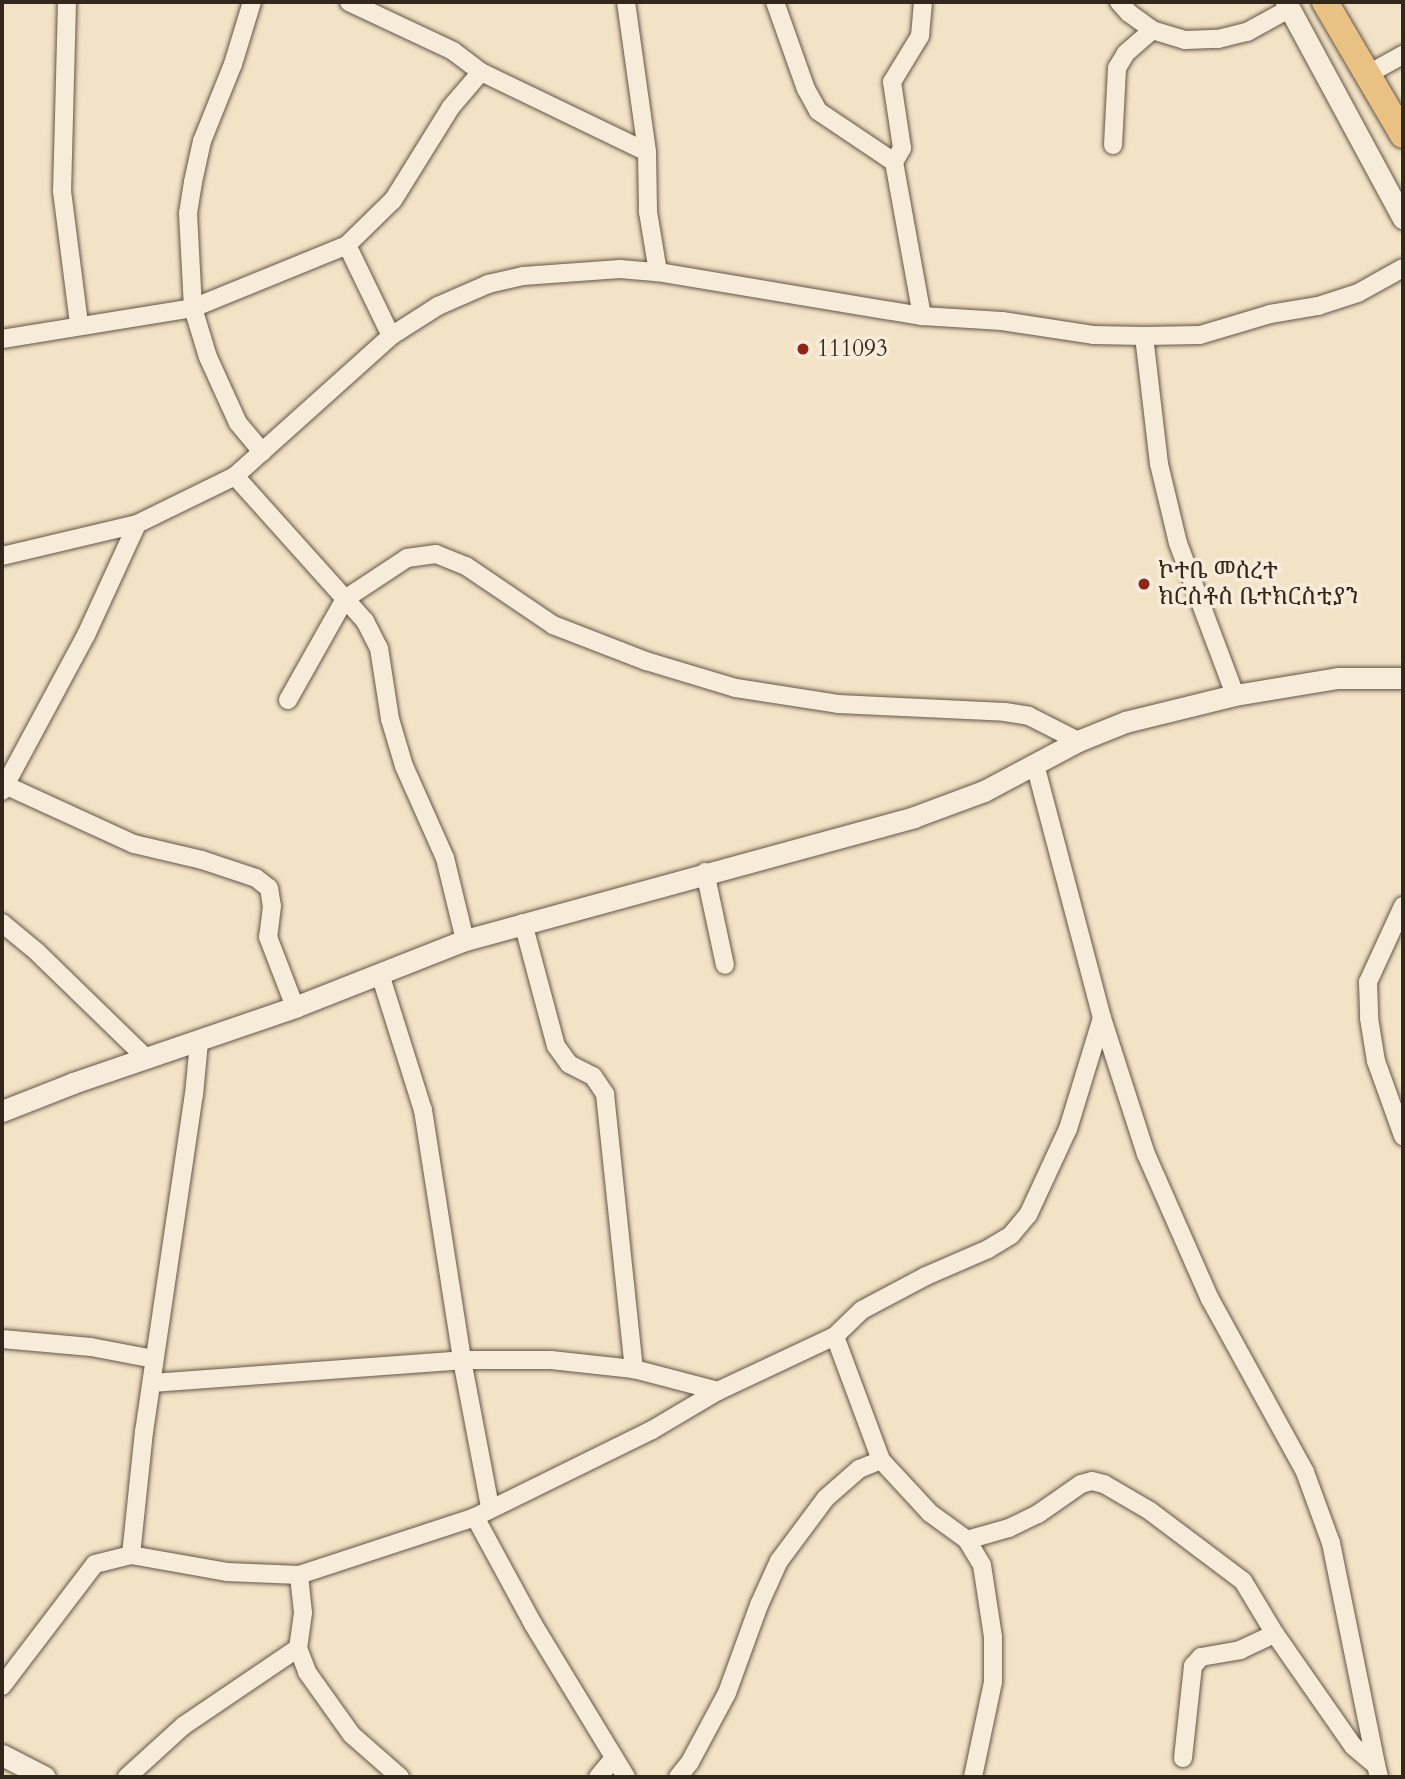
<!DOCTYPE html>
<html>
<head>
<meta charset="utf-8">
<style>
  body { margin:0 }
  #map { position:relative; width:1405px; height:1779px; overflow:hidden; background:#f2e2c6; font-family:Cardo,"Noto Serif Ethiopic",serif }
  div>[style] { position:absolute }
  .roads { filter:drop-shadow(0 0 2px #635646) drop-shadow(0 0 2px #635646) }
  .minor>* { height:18px; margin:-9px; padding:0 9px; transform-origin:9px; border-radius:9px; background:#f7ecda }
  .tertiary>* { height:21px; margin:-10.5px; padding:0 10.5px; transform-origin:10.5px; border-radius:10.5px; background:#f7ecda }
  .primary>* { height:26px; margin:-13px; padding:0 13px; transform-origin:13px; border-radius:13px; background:#e9c183 }
  .dots>* { width:19px; height:19px; translate:-50% -50%; box-sizing:border-box; border:4px solid #f7ecda; border-radius:50% }
  span { translate:-50% -50%; white-space:nowrap; text-align:center; line-height:1.15; -webkit-text-stroke:7px #f7ecda; paint-order:stroke }
  .poi-label { font-size:23px; color:#33271c }
  .left { translate:0 -50%; text-align:left }
  .frame { position:absolute; inset:0; border:4px solid #33271c; pointer-events:none }
</style>
</head>
<body>
<div id="map">
  <div class="roads">
    <div class="minor">
      <div style="left:67px;top:2px;width:189px;rotate:91.5deg"></div>
      <div style="left:62px;top:191px;width:134px;rotate:82.7deg"></div>
      <div style="left:252px;top:2px;width:65px;rotate:107deg"></div>
      <div style="left:233px;top:64px;width:83px;rotate:111.9deg"></div>
      <div style="left:202px;top:141px;width:42px;rotate:102.4deg"></div>
      <div style="left:193px;top:182px;width:31px;rotate:99deg"></div>
      <div style="left:188px;top:213px;width:95px;rotate:87deg"></div>
      <div style="left:193px;top:308px;width:166px;rotate:-22.2deg"></div>
      <div style="left:349px;top:2px;width:115px;rotate:25.2deg"></div>
      <div style="left:453px;top:51px;width:35px;rotate:37deg"></div>
      <div style="left:481px;top:72px;width:46px;rotate:130.6deg"></div>
      <div style="left:451px;top:107px;width:110px;rotate:121.9deg"></div>
      <div style="left:393px;top:200px;width:64px;rotate:135.6deg"></div>
      <div style="left:347px;top:245px;width:101px;rotate:64.2deg"></div>
      <div style="left:626px;top:2px;width:151px;rotate:82deg"></div>
      <div style="left:775px;top:2px;width:92px;rotate:70.4deg"></div>
      <div style="left:806px;top:89px;width:25px;rotate:61deg"></div>
      <div style="left:818px;top:111px;width:92px;rotate:33.9deg"></div>
      <div style="left:1119px;top:2px;width:15px;rotate:48deg"></div>
      <div style="left:1129px;top:13px;width:29px;rotate:36deg"></div>
      <div style="left:1152px;top:30px;width:34px;rotate:17deg"></div>
      <div style="left:1185px;top:40px;width:33px;rotate:-2deg"></div>
      <div style="left:1218px;top:39px;width:30px;rotate:-14deg"></div>
      <div style="left:1247px;top:32px;width:48px;rotate:-28.7deg"></div>
      <div style="left:481px;top:72px;width:184px;rotate:25.7deg"></div>
      <div style="left:647px;top:152px;width:60px;rotate:89deg"></div>
      <div style="left:648px;top:212px;width:61px;rotate:80.5deg"></div>
      <div style="left:1370px;top:73px;width:38px;rotate:-29deg"></div>
      <div style="left:1113px;top:145px;width:77px;rotate:-87deg"></div>
      <div style="left:1117px;top:68px;width:17px;rotate:-59deg"></div>
      <div style="left:1126px;top:53px;width:35px;rotate:-41deg"></div>
      <div style="left:922px;top:316px;width:157px;rotate:-100.3deg"></div>
      <div style="left:894px;top:162px;width:16px;rotate:-60deg"></div>
      <div style="left:902px;top:148px;width:67px;rotate:-98.6deg"></div>
      <div style="left:892px;top:82px;width:54px;rotate:-58.7deg"></div>
      <div style="left:920px;top:36px;width:34px;rotate:-85deg"></div>
      <div style="left:1144px;top:336px;width:129px;rotate:83.3deg"></div>
      <div style="left:1159px;top:464px;width:81px;rotate:76.5deg"></div>
      <div style="left:1178px;top:543px;width:162px;rotate:69.4deg"></div>
      <div style="left:2px;top:339px;width:193px;rotate:-9.2deg"></div>
      <div style="left:193px;top:308px;width:51px;rotate:73deg"></div>
      <div style="left:208px;top:357px;width:72px;rotate:65.6deg"></div>
      <div style="left:238px;top:423px;width:38px;rotate:50deg"></div>
      <div style="left:235px;top:476px;width:195px;rotate:48.1deg"></div>
      <div style="left:365px;top:621px;width:30px;rotate:63deg"></div>
      <div style="left:379px;top:648px;width:72px;rotate:81.2deg"></div>
      <div style="left:390px;top:719px;width:49px;rotate:73.4deg"></div>
      <div style="left:404px;top:766px;width:101px;rotate:66deg"></div>
      <div style="left:445px;top:858px;width:84px;rotate:76.3deg"></div>
      <div style="left:2px;top:556px;width:139px;rotate:-13.3deg"></div>
      <div style="left:137px;top:524px;width:109px;rotate:-26.1deg"></div>
      <div style="left:235px;top:476px;width:210px;rotate:-41.9deg"></div>
      <div style="left:391px;top:336px;width:56px;rotate:-32.6deg"></div>
      <div style="left:438px;top:306px;width:55px;rotate:-23.7deg"></div>
      <div style="left:488px;top:284px;width:36px;rotate:-13deg"></div>
      <div style="left:523px;top:276px;width:97px;rotate:-4.1deg"></div>
      <div style="left:620px;top:269px;width:38px;rotate:5deg"></div>
      <div style="left:658px;top:272px;width:268px;rotate:9.5deg"></div>
      <div style="left:922px;top:316px;width:80px;rotate:3.6deg"></div>
      <div style="left:1002px;top:321px;width:92px;rotate:8.7deg"></div>
      <div style="left:1093px;top:335px;width:51px;rotate:1.1deg"></div>
      <div style="left:1144px;top:336px;width:56px;rotate:-1deg"></div>
      <div style="left:1200px;top:335px;width:73px;rotate:-16.7deg"></div>
      <div style="left:1270px;top:314px;width:49px;rotate:-9.5deg"></div>
      <div style="left:1318px;top:306px;width:42px;rotate:-18deg"></div>
      <div style="left:1358px;top:293px;width:51px;rotate:-29.1deg"></div>
      <div style="left:288px;top:700px;width:116px;rotate:-60.6deg"></div>
      <div style="left:345px;top:599px;width:74px;rotate:-33.5deg"></div>
      <div style="left:407px;top:558px;width:29px;rotate:-8deg"></div>
      <div style="left:436px;top:554px;width:32px;rotate:22deg"></div>
      <div style="left:466px;top:566px;width:105px;rotate:34.1deg"></div>
      <div style="left:553px;top:625px;width:100px;rotate:21.2deg"></div>
      <div style="left:646px;top:661px;width:94px;rotate:16.7deg"></div>
      <div style="left:736px;top:688px;width:103px;rotate:8.9deg"></div>
      <div style="left:838px;top:704px;width:167px;rotate:2.7deg"></div>
      <div style="left:1005px;top:712px;width:24px;rotate:9deg"></div>
      <div style="left:1029px;top:716px;width:55px;rotate:27deg"></div>
      <div style="left:5px;top:785px;width:142px;rotate:24.6deg"></div>
      <div style="left:134px;top:844px;width:70px;rotate:13.2deg"></div>
      <div style="left:202px;top:860px;width:57px;rotate:18.4deg"></div>
      <div style="left:256px;top:878px;width:16px;rotate:38deg"></div>
      <div style="left:269px;top:888px;width:18px;rotate:81deg"></div>
      <div style="left:272px;top:906px;width:31px;rotate:97deg"></div>
      <div style="left:268px;top:937px;width:75px;rotate:68.9deg"></div>
      <div style="left:2px;top:791px;width:177px;rotate:-61.7deg"></div>
      <div style="left:86px;top:635px;width:122px;rotate:-65.3deg"></div>
      <div style="left:705px;top:872px;width:95px;rotate:77.9deg"></div>
      <div style="left:1403px;top:906px;width:84px;rotate:114.7deg"></div>
      <div style="left:1368px;top:982px;width:36px;rotate:88deg"></div>
      <div style="left:1369px;top:1018px;width:44px;rotate:80.8deg"></div>
      <div style="left:1376px;top:1061px;width:80px;rotate:70.2deg"></div>
      <div style="left:2px;top:923px;width:45px;rotate:39.6deg"></div>
      <div style="left:37px;top:952px;width:153px;rotate:44.2deg"></div>
      <div style="left:523px;top:923px;width:127px;rotate:75deg"></div>
      <div style="left:556px;top:1046px;width:22px;rotate:54deg"></div>
      <div style="left:569px;top:1064px;width:27px;rotate:27deg"></div>
      <div style="left:593px;top:1076px;width:22px;rotate:56deg"></div>
      <div style="left:605px;top:1094px;width:277px;rotate:84deg"></div>
      <div style="left:380px;top:974px;width:143px;rotate:72.5deg"></div>
      <div style="left:423px;top:1110px;width:253px;rotate:81.1deg"></div>
      <div style="left:462px;top:1360px;width:150px;rotate:79.2deg"></div>
      <div style="left:1102px;top:1018px;width:143px;rotate:72.1deg"></div>
      <div style="left:1146px;top:1154px;width:158px;rotate:66.2deg"></div>
      <div style="left:1210px;top:1299px;width:197px;rotate:61.2deg"></div>
      <div style="left:1305px;top:1472px;width:76px;rotate:69.9deg"></div>
      <div style="left:1331px;top:1543px;width:227px;rotate:78.5deg"></div>
      <div style="left:2px;top:1339px;width:89px;rotate:5.1deg"></div>
      <div style="left:91px;top:1347px;width:64px;rotate:10.8deg"></div>
      <div style="left:152px;top:1383px;width:311px;rotate:-4.2deg"></div>
      <div style="left:462px;top:1360px;width:89px"></div>
      <div style="left:551px;top:1360px;width:83px;rotate:6.2deg"></div>
      <div style="left:634px;top:1369px;width:87px;rotate:14.7deg"></div>
      <div style="left:881px;top:1460px;width:72px;rotate:47.2deg"></div>
      <div style="left:930px;top:1513px;width:46px;rotate:36.1deg"></div>
      <div style="left:967px;top:1540px;width:29px;rotate:59deg"></div>
      <div style="left:982px;top:1565px;width:73px;rotate:81.3deg"></div>
      <div style="left:993px;top:1637px;width:45px;rotate:90deg"></div>
      <div style="left:993px;top:1682px;width:97px;rotate:101.9deg"></div>
      <div style="left:475px;top:1517px;width:122px;rotate:61.5deg"></div>
      <div style="left:533px;top:1624px;width:179px;rotate:58.7deg"></div>
      <div style="left:967px;top:1540px;width:44px;rotate:-15.9deg"></div>
      <div style="left:1009px;top:1528px;width:32px;rotate:-26deg"></div>
      <div style="left:1038px;top:1514px;width:52px;rotate:-34.9deg"></div>
      <div style="left:1081px;top:1484px;width:11px;rotate:-15deg"></div>
      <div style="left:1092px;top:1481px;width:12px;rotate:14deg"></div>
      <div style="left:1104px;top:1484px;width:53px;rotate:30.4deg"></div>
      <div style="left:1150px;top:1511px;width:116px;rotate:37deg"></div>
      <div style="left:1243px;top:1581px;width:62px;rotate:58.9deg"></div>
      <div style="left:1275px;top:1634px;width:136px;rotate:55.1deg"></div>
      <div style="left:1353px;top:1746px;width:30px;rotate:40deg"></div>
      <div style="left:1376px;top:1765px;width:12px;rotate:76deg"></div>
      <div style="left:131px;top:1555px;width:124px;rotate:-84deg"></div>
      <div style="left:144px;top:1432px;width:341px;rotate:-81.6deg"></div>
      <div style="left:194px;top:1095px;width:53px;rotate:-84.6deg"></div>
      <div style="left:299px;top:1575px;width:38px;rotate:84deg"></div>
      <div style="left:303px;top:1613px;width:35px;rotate:98deg"></div>
      <div style="left:298px;top:1648px;width:26px;rotate:69deg"></div>
      <div style="left:307px;top:1672px;width:77px;rotate:54.5deg"></div>
      <div style="left:352px;top:1735px;width:64px;rotate:41.2deg"></div>
      <div style="left:2px;top:1686px;width:153px;rotate:-52.7deg"></div>
      <div style="left:95px;top:1564px;width:37px;rotate:-14deg"></div>
      <div style="left:131px;top:1555px;width:97px;rotate:10deg"></div>
      <div style="left:227px;top:1572px;width:72px;rotate:2.4deg"></div>
      <div style="left:299px;top:1575px;width:185px;rotate:-18.2deg"></div>
      <div style="left:475px;top:1517px;width:197px;rotate:-26.2deg"></div>
      <div style="left:652px;top:1430px;width:77px;rotate:-30.6deg"></div>
      <div style="left:718px;top:1391px;width:129px;rotate:-25.2deg"></div>
      <div style="left:1183px;top:1758px;width:93px;rotate:-83.8deg"></div>
      <div style="left:1193px;top:1666px;width:12px;rotate:-48deg"></div>
      <div style="left:1201px;top:1657px;width:40px;rotate:-10deg"></div>
      <div style="left:1240px;top:1650px;width:38px;rotate:-25deg"></div>
      <div style="left:127px;top:1777px;width:76px;rotate:-42.3deg"></div>
      <div style="left:183px;top:1726px;width:139px;rotate:-34.1deg"></div>
      <div style="left:598px;top:1777px;width:25px;rotate:-50deg"></div>
      <div style="left:678px;top:1777px;width:19px;rotate:-51deg"></div>
      <div style="left:690px;top:1762px;width:78px;rotate:-61.8deg"></div>
      <div style="left:727px;top:1693px;width:94px;rotate:-70deg"></div>
      <div style="left:759px;top:1605px;width:48px;rotate:-65.6deg"></div>
      <div style="left:779px;top:1561px;width:79px;rotate:-53.3deg"></div>
      <div style="left:826px;top:1498px;width:44px;rotate:-41.3deg"></div>
      <div style="left:859px;top:1469px;width:24px;rotate:-22deg"></div>
      <div style="left:881px;top:1460px;width:132px;rotate:-110.4deg"></div>
      <div style="left:835px;top:1336px;width:37px;rotate:-44deg"></div>
      <div style="left:862px;top:1310px;width:72px;rotate:-28deg"></div>
      <div style="left:926px;top:1276px;width:68px;rotate:-23.5deg"></div>
      <div style="left:988px;top:1249px;width:27px;rotate:-31deg"></div>
      <div style="left:1011px;top:1235px;width:26px;rotate:-50deg"></div>
      <div style="left:1028px;top:1215px;width:95px;rotate:-65.1deg"></div>
      <div style="left:1068px;top:1129px;width:116px;rotate:-73deg"></div>
      <div style="left:1102px;top:1018px;width:263px;rotate:-104.8deg"></div>
    </div>
    <div class="tertiary">
      <div style="left:1286px;top:2px;width:246px;rotate:61.6deg"></div>
      <div style="left:2px;top:1111px;width:76px;rotate:-21.5deg"></div>
      <div style="left:73px;top:1083px;width:235px;rotate:-18.9deg"></div>
      <div style="left:295px;top:1007px;width:183px;rotate:-21.5deg"></div>
      <div style="left:465px;top:940px;width:466px;rotate:-15.3deg"></div>
      <div style="left:914px;top:817px;width:75px;rotate:-20.4deg"></div>
      <div style="left:984px;top:791px;width:106px;rotate:-28deg"></div>
      <div style="left:1078px;top:741px;width:51px;rotate:-22deg"></div>
      <div style="left:1125px;top:722px;width:113px;rotate:-13.8deg"></div>
      <div style="left:1235px;top:695px;width:104px;rotate:-9.4deg"></div>
      <div style="left:1338px;top:678px;width:65px"></div>
      <div style="left:2px;top:1755px;width:48px;rotate:27.1deg"></div>
    </div>
    <div class="primary">
      <div style="left:1325px;top:2px;width:154px;rotate:59.6deg"></div>
    </div>
  </div>
  <div class="dots">
    <div style="left:803px;top:349px;background:#8f2418"></div>
    <div style="left:1144px;top:584px;background:#8f2418"></div>
  </div>
  <div class="poi-label">
    <span class="left" style="left:817px;top:349px">111093</span>
    <span class="left" style="left:1158px;top:584px">ኮተቤ መሰረተ<br>ክርስቶስ ቤተክርስቲያን</span>
  </div>
  <div class="frame"></div>
</div>
</body>
</html>
